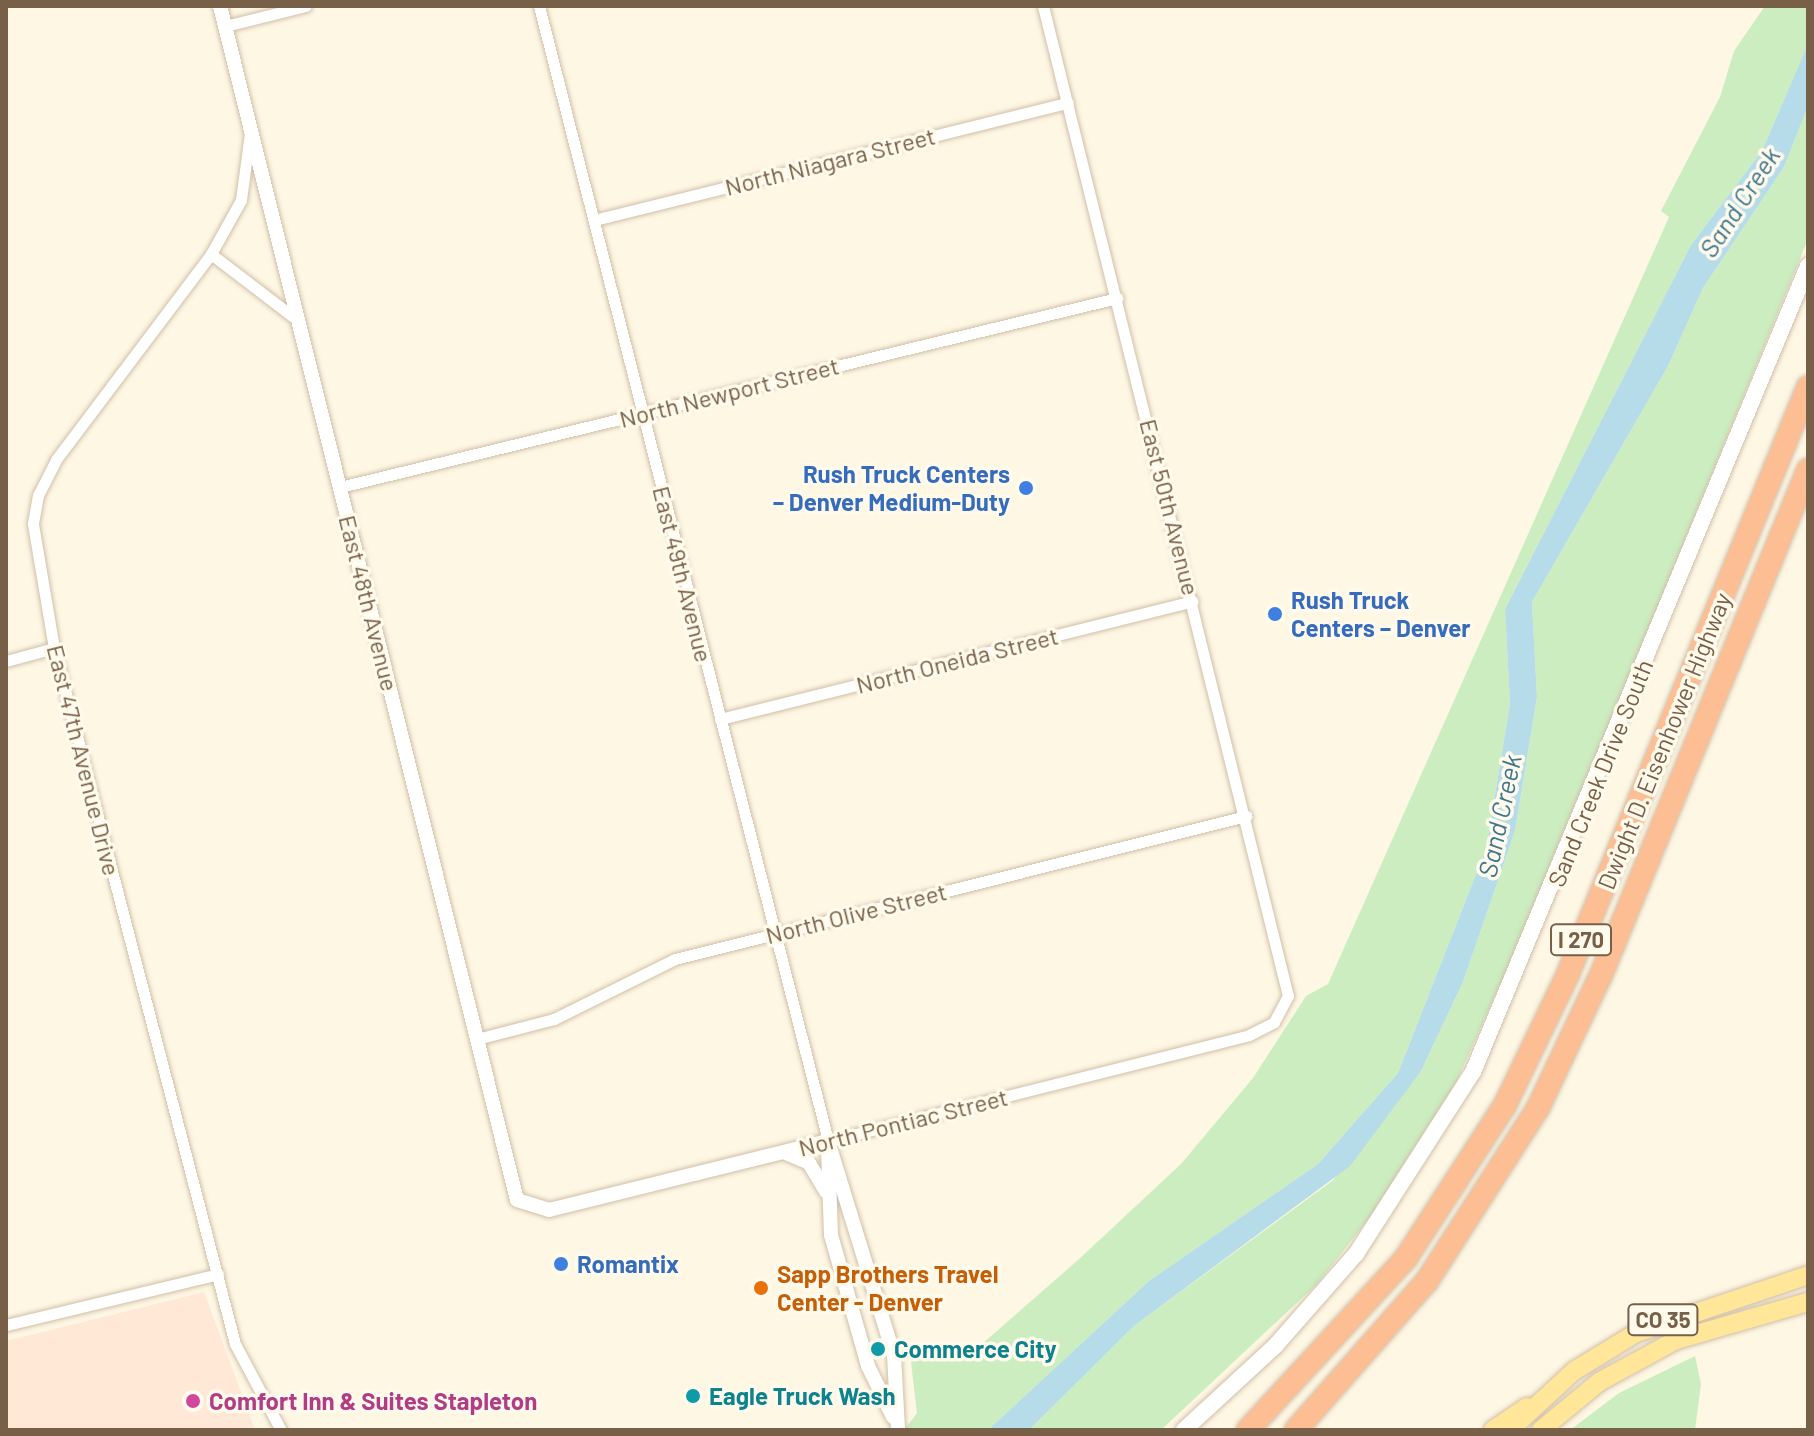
<!DOCTYPE html>
<html>
<head>
<meta charset="utf-8">
<style>
  body { margin:0 }
  #map { position:relative; width:1814px; height:1436px; overflow:hidden; background:#fef7e3; font-family:Barlow,sans-serif }
  div>[style] { position:absolute }
  .commercial>* { inset:0; background:#ffe8d6 }
  .green>* { inset:0; background:#ccedc0 }
  .water>* { inset:0; background:#b6dbe9 }
  .roads { filter:drop-shadow(0 0 2px #d0bfa9) drop-shadow(0 0 2px #d0bfa9) }
  .minor>* { height:11px; margin:-5.5px; padding:0 5.5px; transform-origin:5.5px; border-radius:5.5px; background:#fff }
  .tertiary>* { height:14px; margin:-7px; padding:0 7px; transform-origin:7px; border-radius:7px; background:#fff }
  .secondary>* { height:16px; margin:-8px; padding:0 8px; transform-origin:8px; border-radius:8px; background:#fff }
  .primary>* { height:18px; margin:-9px; padding:0 9px; transform-origin:9px; border-radius:9px; background:#ffe699 }
  .motorway>* { height:22px; margin:-11px; padding:0 11px; transform-origin:11px; border-radius:11px; background:#fdbe94 }
  .dots>* { width:22px; height:22px; translate:-50% -50%; box-sizing:border-box; border:4px solid #fffaeb; border-radius:50% }
  span { translate:-50% -50%; white-space:nowrap; text-align:center; line-height:1.15; -webkit-text-stroke:7px #fffaeb; paint-order:stroke }
  .shield-label span { padding:2px 6px; background:#fffaeb; border:2px solid; border-radius:6px; -webkit-text-stroke-width:0 }
  .shield-label { font-size:22px; color:#785f47; font-weight:700 }
  .street-label { font-size:24px; color:#785f47 }
  .shop-label { font-size:24px; color:#366cbe; font-weight:700 }
  .right { translate:-100% -50%; text-align:right }
  .left { translate:0 -50%; text-align:left }
  .food-label { font-size:24px; color:#c56008; font-weight:700 }
  .culture-label { font-size:24px; color:#0d838f; font-weight:700 }
  .hotel-label { font-size:24px; color:#b23c85; font-weight:700 }
  .water-label { font-size:26px; color:#3e768e; font-style:italic }
  .frame { position:absolute; inset:0; border:8px solid #785f47; pointer-events:none }
</style>
</head>
<body>
<div id="map">
  <div class="commercial">
    <div style="clip-path:polygon(204px 1292px,255px 1430px,6px 1430px,6px 1341px)"></div>
  </div>
  <div class="green">
    <div style="clip-path:polygon(1765px 6px,1808px 6px,1807px 47px,1762px 151px,1691px 245px,1505px 609px,1510px 704px,1486px 849px,1398px 1073px,1318px 1164px,1149px 1281px,988px 1430px,904px 1430px,917px 1413px,911px 1362px,982px 1344px,1078px 1260px,1181px 1164px,1253px 1078px,1306px 996px,1328px 984px,1669px 217px,1661px 211px,1720px 97px,1734px 51px)"></div>
    <div style="clip-path:polygon(1808px 106px,1808px 239px,1531px 916px,1451px 1094px,1374px 1212px,1317px 1284px,1161px 1430px,1029px 1430px,1134px 1326px,1332px 1181px,1421px 1071px,1463px 982px,1515px 831px,1537px 697px,1532px 602px,1668px 366px,1703px 288px,1784px 167px)"></div>
    <div style="clip-path:polygon(1695px 1356px,1701px 1384px,1695px 1430px,1570px 1430px,1619px 1393px)"></div>
  </div>
  <div class="water">
    <div style="clip-path:polygon(1808px 44px,1808px 106px,1784px 167px,1703px 288px,1668px 366px,1532px 602px,1537px 697px,1515px 831px,1463px 982px,1421px 1071px,1350px 1166px,1134px 1326px,1029px 1430px,988px 1430px,1149px 1281px,1318px 1164px,1398px 1073px,1486px 849px,1510px 704px,1505px 609px,1691px 245px,1762px 151px)"></div>
  </div>
  <div class="roads">
    <div class="minor">
      <div style="left:539px;top:6px;width:1171px;rotate:75.71deg"></div>
      <div style="left:828px;top:1141px;width:434px;rotate:-14.1deg"></div>
      <div style="left:1249px;top:1035px;width:28px;rotate:-27deg"></div>
      <div style="left:1274px;top:1022px;width:30px;rotate:-62deg"></div>
      <div style="left:1288px;top:996px;width:1020px;rotate:-103.9deg"></div>
      <div style="left:225px;top:26px;width:83px;rotate:-13.9deg"></div>
      <div style="left:250px;top:133px;width:68px;rotate:97.7deg"></div>
      <div style="left:241px;top:200px;width:62px;rotate:119.1deg"></div>
      <div style="left:211px;top:254px;width:258px;rotate:127deg"></div>
      <div style="left:56px;top:460px;width:39px;rotate:117deg"></div>
      <div style="left:38px;top:495px;width:29px;rotate:100deg"></div>
      <div style="left:33px;top:524px;width:126px;rotate:80.4deg"></div>
      <div style="left:54px;top:648px;width:719px;rotate:75.42deg"></div>
      <div style="left:235px;top:1344px;width:98px;rotate:61.9deg"></div>
      <div style="left:594px;top:220px;width:488px;rotate:-13.9deg"></div>
      <div style="left:211px;top:254px;width:107px;rotate:37.4deg"></div>
      <div style="left:340px;top:487px;width:800px;rotate:-13.67deg"></div>
      <div style="left:6px;top:661px;width:50px;rotate:-15.2deg"></div>
      <div style="left:720px;top:719px;width:487px;rotate:-14deg"></div>
      <div style="left:477px;top:1039px;width:80px;rotate:-14.6deg"></div>
      <div style="left:554px;top:1019px;width:135px;rotate:-26.4deg"></div>
      <div style="left:675px;top:959px;width:589px;rotate:-14.06deg"></div>
      <div style="left:6px;top:1325px;width:218px;rotate:-13.5deg"></div>
    </div>
    <div class="tertiary">
      <div style="left:220px;top:6px;width:1230px;rotate:76.03deg"></div>
      <div style="left:517px;top:1200px;width:34px;rotate:17deg"></div>
      <div style="left:549px;top:1210px;width:287px;rotate:-13.9deg"></div>
      <div style="left:828px;top:1141px;width:224px;rotate:72.9deg"></div>
      <div style="left:894px;top:1355px;width:75px;rotate:86.9deg"></div>
      <div style="left:828px;top:1149px;width:86px;rotate:88deg"></div>
      <div style="left:831px;top:1235px;width:136px;rotate:74.2deg"></div>
      <div style="left:868px;top:1366px;width:57px;rotate:63.9deg"></div>
      <div style="left:786px;top:1153px;width:25px;rotate:23deg"></div>
      <div style="left:809px;top:1163px;width:33px;rotate:59deg"></div>
    </div>
    <div class="secondary">
      <div style="left:1184px;top:1430px;width:125px;rotate:-42.7deg"></div>
      <div style="left:1276px;top:1345px;width:121px;rotate:-48.7deg"></div>
      <div style="left:1356px;top:1254px;width:216px;rotate:-57.3deg"></div>
      <div style="left:1473px;top:1072px;width:873px;rotate:-67.43deg"></div>
    </div>
    <div class="primary">
      <div style="left:1493px;top:1430px;width:41px;rotate:-34.1deg"></div>
      <div style="left:1510px;top:1430px;width:87px;rotate:-42.7deg"></div>
      <div style="left:1574px;top:1371px;width:73px;rotate:-31.5deg"></div>
      <div style="left:1636px;top:1333px;width:182px;rotate:-18.6deg"></div>
      <div style="left:1541px;top:1430px;width:75px;rotate:-39.6deg"></div>
      <div style="left:1599px;top:1382px;width:88px;rotate:-28.6deg"></div>
      <div style="left:1676px;top:1340px;width:137px;rotate:-16.1deg"></div>
    </div>
    <div class="motorway">
      <div style="left:1248px;top:1430px;width:234px;rotate:-47.4deg"></div>
      <div style="left:1406px;top:1258px;width:182px;rotate:-57.1deg"></div>
      <div style="left:1505px;top:1105px;width:145px;rotate:-64.3deg"></div>
      <div style="left:1568px;top:974px;width:634px;rotate:-67.76deg"></div>
      <div style="left:1296px;top:1430px;width:198px;rotate:-48.7deg"></div>
      <div style="left:1427px;top:1281px;width:206px;rotate:-57.3deg"></div>
      <div style="left:1538px;top:1108px;width:147px;rotate:-64.7deg"></div>
      <div style="left:1601px;top:975px;width:546px;rotate:-67.71deg"></div>
    </div>
  </div>
  <div class="dots">
    <div style="left:1026px;top:488px;background:#3f7fe0"></div>
    <div style="left:1275px;top:614px;background:#3f7fe0"></div>
    <div style="left:561px;top:1264px;background:#3f7fe0"></div>
    <div style="left:761px;top:1288px;background:#e8710a"></div>
    <div style="left:878px;top:1349px;background:#0f9aa8"></div>
    <div style="left:693px;top:1396px;background:#0f9aa8"></div>
    <div style="left:193px;top:1401px;background:#d1479c"></div>
  </div>
  <div class="shield-label">
    <span style="left:1581px;top:940px">I 270</span>
    <span style="left:1663px;top:1320px">CO 35</span>
  </div>
  <div class="street-label">
    <span style="left:830px;top:161px;rotate:-14deg">North Niagara Street</span>
    <span style="left:729px;top:392px;rotate:-14deg">North Newport Street</span>
    <span style="left:1170px;top:507px;rotate:76deg">East 50th Avenue</span>
    <span style="left:683px;top:574px;rotate:76deg">East 49th Avenue</span>
    <span style="left:369px;top:603px;rotate:76deg">East 48th Avenue</span>
    <span style="left:957px;top:660px;rotate:-14deg">North Oneida Street</span>
    <span style="left:1664px;top:741px;rotate:-68deg">Dwight D. Eisenhower Highway</span>
    <span style="left:84px;top:760px;rotate:76deg">East 47th Avenue Drive</span>
    <span style="left:1600px;top:773px;rotate:-68deg">Sand Creek Drive South</span>
    <span style="left:856px;top:913px;rotate:-14deg">North Olive Street</span>
    <span style="left:903px;top:1122px;rotate:-14deg">North Pontiac Street</span>
  </div>
  <div class="shop-label">
    <span class="right" style="left:1010px;top:488px">Rush Truck Centers<br>– Denver Medium-Duty</span>
    <span class="left" style="left:1291px;top:614px">Rush Truck<br>Centers – Denver</span>
    <span class="left" style="left:577px;top:1264px">Romantix</span>
  </div>
  <div class="food-label">
    <span class="left" style="left:777px;top:1288px">Sapp Brothers Travel<br>Center - Denver</span>
  </div>
  <div class="culture-label">
    <span class="left" style="left:894px;top:1349px">Commerce City</span>
    <span class="left" style="left:709px;top:1396px">Eagle Truck Wash</span>
  </div>
  <div class="hotel-label">
    <span class="left" style="left:209px;top:1401px">Comfort Inn &amp; Suites Stapleton</span>
  </div>
  <div class="water-label">
    <span style="left:1739px;top:202px;rotate:-57deg">Sand Creek</span>
    <span style="left:1499px;top:816px;rotate:-78deg">Sand Creek</span>
  </div>
  <div class="frame"></div>
</div>
</body>
</html>
